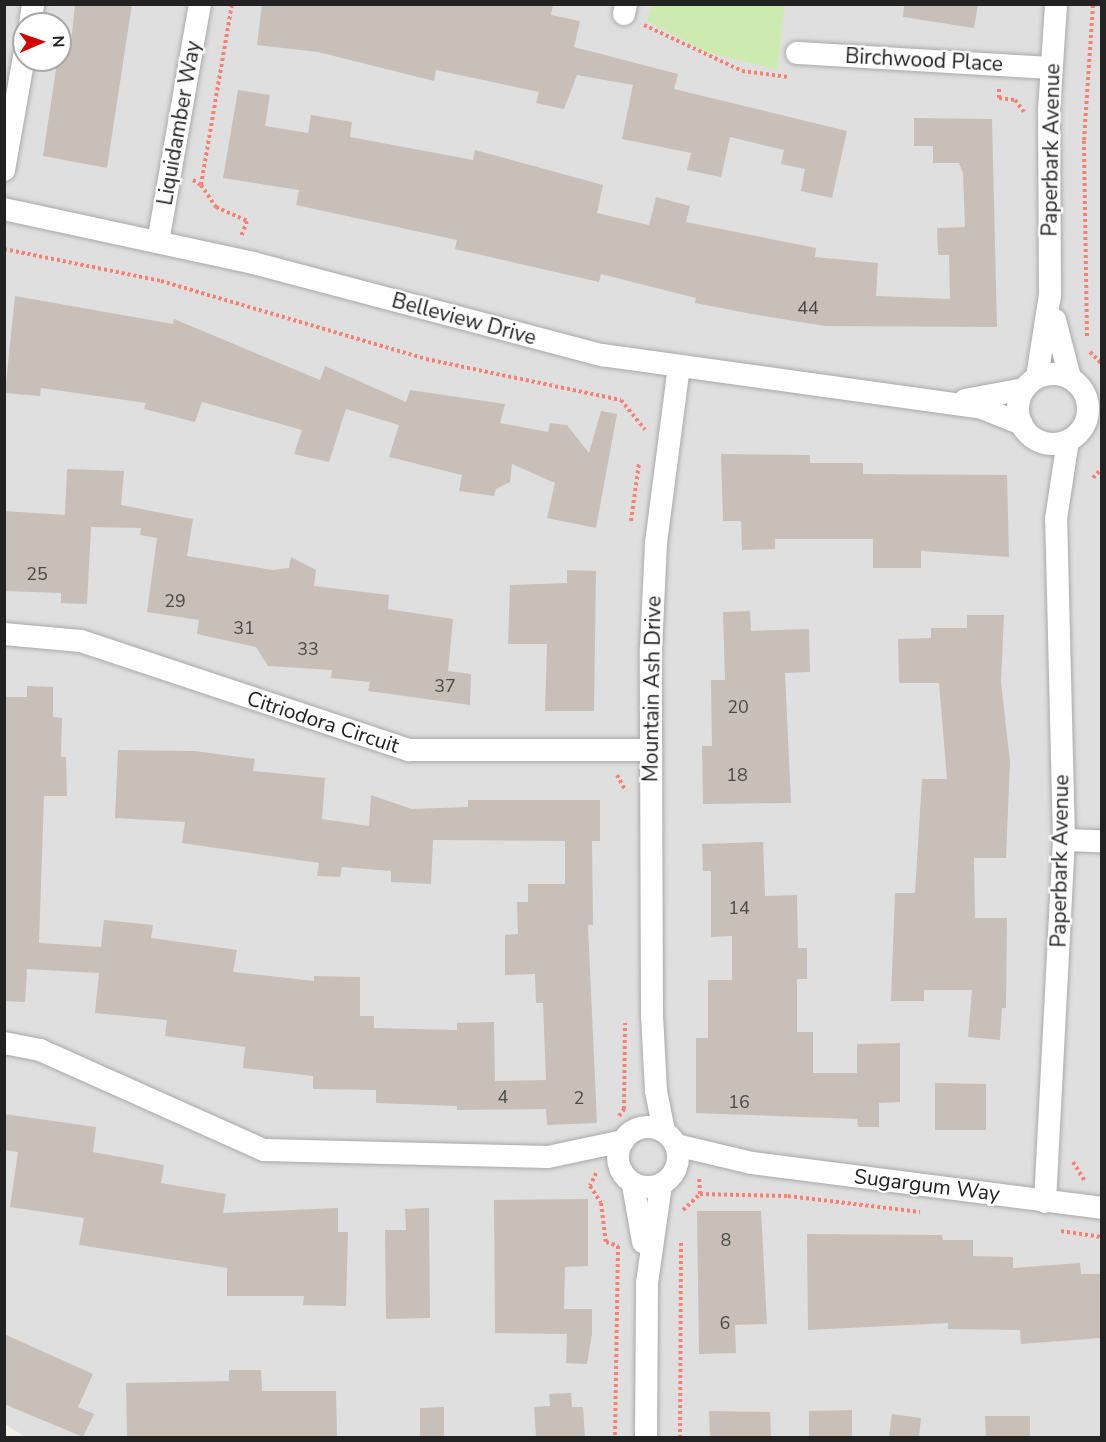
<!DOCTYPE html>
<html>
<head>
<meta charset="utf-8">
<style>
  body { margin:0 }
  #map { position:relative; width:1106px; height:1442px; overflow:hidden; background:#f2efe9; font-family:"Nunito Sans",sans-serif }
  div>[style] { position:absolute }
  .residential>* { inset:0; background:#e0dfdf }
  .grass>* { inset:0; background:#cdebb0 }
  .building>* { inset:0; background:#c7bfb8 }
  .path>* { height:4px; margin-top:-2px; transform-origin:0; background:repeating-linear-gradient(90deg,#fa8072 0 3px,transparent 0 6px) }
  .roads { filter:drop-shadow(0 0 2px #a9a9a9) drop-shadow(0 0 2px #a9a9a9) }
  .street>* { height:22px; margin:-11px; padding:0 11px; transform-origin:11px; border-radius:11px; background:#fff }
  .street>.ring { margin:-11px; padding:0; box-sizing:content-box; background:none; border:22px solid #fff; border-radius:50% }
  span { translate:-50% -50%; white-space:nowrap; text-align:center; line-height:1.15; -webkit-text-stroke:4.5px #fff; paint-order:stroke }
  .number-label { font-size:18px; color:#4b4948 }
  .number-label span { -webkit-text-stroke-width:0 }
  .street-label { font-size:21px; color:#222 }
  .frame { position:absolute; inset:0; border:6px solid #222; pointer-events:none }
  .north { position:absolute; left:12px; top:12px; width:60px; height:60px; box-sizing:border-box; background:#fff; border:2px solid #a7a7a7; border-radius:50%; rotate:88deg; font-size:16px; font-weight:700; line-height:24px; text-align:center; color:#222 }
  .north::after { content:''; display:block; margin:auto; width:21px; height:27px; background:#d40000; clip-path:polygon(50% 0,100% 100%,50% 72%,0 100%) }
</style>
</head>
<body>
<div id="map">
  <div class="residential">
    <div style="clip-path:polygon(evenodd,5px 5px,1101px 5px,1101px 1437px,27px 1438px,5px 1424px,5px 5px,24px 24px,60px 24px,60px 60px,24px 60px,24px 24px)"></div>
  </div>
  <div class="grass">
    <div style="clip-path:polygon(653px 5px,785px 5px,777px 70px,707px 52px,647px 21px)"></div>
  </div>
  <div class="building">
    <div style="clip-path:polygon(75px 4px,132px 4px,107px 168px,43px 156px,60px 43px,71px 44px)"></div>
    <div style="clip-path:polygon(262px 4px,553px 4px,551px 15px,580px 21px,574px 47px,678px 74px,674px 89px,847px 131px,832px 198px,801px 191px,805px 169px,781px 164px,784px 150px,730px 137px,721px 177px,687px 170px,691px 153px,622px 139px,633px 85px,577px 75px,564px 109px,536px 103px,539px 92px,436px 70px,434px 81px,318px 52px,257px 45px)"></div>
    <div style="clip-path:polygon(904px 4px,978px 4px,974px 28px,903px 17px)"></div>
    <div style="clip-path:polygon(238px 90px,270px 95px,265px 126px,308px 133px,311px 115px,352px 122px,350px 137px,473px 160px,475px 150px,603px 185px,597px 213px,649px 225px,656px 197px,690px 206px,686px 222px,816px 248px,815px 257px,878px 263px,876px 296px,950px 299px,949px 255px,938px 255px,937px 228px,965px 227px,963px 173px,959px 163px,933px 163px,933px 146px,914px 146px,914px 118px,992px 119px,997px 327px,825px 326px,752px 314px,695px 303px,696px 298px,601px 274px,599px 282px,455px 249px,457px 240px,296px 205px,299px 190px,223px 178px)"></div>
    <div style="clip-path:polygon(15px 296px,173px 324px,174px 319px,320px 380px,325px 366px,406px 402px,410px 390px,505px 404px,500px 423px,548px 432px,550px 423px,567px 425px,589px 453px,601px 411px,617px 414px,596px 528px,547px 518px,555px 483px,512px 464px,510px 482px,496px 489px,494px 496px,459px 491px,462px 475px,389px 457px,399px 425px,346px 409px,329px 462px,294px 454px,302px 430px,202px 402px,195px 422px,144px 409px,146px 403px,41px 388px,40px 396px,5px 393px)"></div>
    <div style="clip-path:polygon(721px 454px,810px 455px,810px 463px,863px 463px,863px 474px,1007px 475px,1009px 557px,921px 551px,921px 568px,873px 568px,873px 539px,775px 539px,775px 549px,742px 550px,741px 521px,723px 521px)"></div>
    <div style="clip-path:polygon(67px 469px,124px 471px,121px 505px,193px 519px,187px 556px,273px 570px,289px 568px,291px 557px,316px 570px,314px 586px,389px 595px,388px 609px,453px 619px,448px 671px,471px 674px,470px 705px,368px 691px,370px 682px,331px 678px,332px 670px,268px 666px,256px 647px,197px 634px,199px 620px,147px 612px,157px 538px,140px 535px,141px 528px,91px 527px,87px 604px,61px 603px,61px 593px,4px 591px,4px 511px,65px 515px)"></div>
    <div style="clip-path:polygon(567px 570px,596px 571px,594px 711px,545px 711px,547px 644px,508px 644px,510px 585px,567px 583px)"></div>
    <div style="clip-path:polygon(750px 611px,751px 631px,809px 629px,810px 672px,785px 673px,791px 803px,703px 804px,702px 746px,712px 746px,711px 680px,725px 680px,723px 612px)"></div>
    <div style="clip-path:polygon(967px 615px,1004px 615px,1001px 682px,1010px 762px,1006px 858px,974px 858px,975px 918px,1007px 918px,1006px 1008px,1002px 1008px,1000px 1040px,968px 1037px,972px 990px,924px 990px,924px 1001px,891px 1001px,895px 893px,915px 893px,922px 779px,947px 779px,939px 683px,899px 683px,898px 639px,931px 638px,931px 628px,967px 628px)"></div>
    <div style="clip-path:polygon(27px 686px,53px 687px,53px 717px,62px 718px,61px 757px,66px 757px,67px 796px,44px 796px,39px 943px,101px 947px,104px 920px,153px 925px,151px 938px,237px 950px,233px 972px,314px 981px,314px 976px,360px 977px,360px 1016px,374px 1016px,374px 1028px,457px 1030px,457px 1023px,494px 1022px,495px 1081px,546px 1080px,543px 1003px,536px 1003px,535px 974px,505px 975px,505px 935px,518px 934px,517px 902px,528px 902px,528px 884px,565px 884px,565px 841px,433px 840px,431px 884px,391px 882px,391px 871px,342px 867px,340px 877px,317px 876px,319px 863px,182px 843px,185px 822px,115px 818px,118px 750px,195px 751px,255px 759px,253px 771px,325px 778px,322px 819px,369px 826px,371px 795px,412px 809px,468px 807px,468px 800px,600px 800px,600px 841px,592px 841px,593px 925px,588px 925px,597px 1123px,547px 1125px,546px 1109px,457px 1110px,457px 1106px,376px 1103px,376px 1090px,313px 1089px,313px 1076px,243px 1068px,245px 1047px,165px 1036px,167px 1020px,95px 1013px,99px 973px,27px 969px,25px 1002px,4px 1001px,4px 697px,27px 697px)"></div>
    <div style="clip-path:polygon(763px 842px,765px 896px,797px 895px,798px 948px,807px 948px,807px 979px,797px 979px,797px 1032px,813px 1032px,813px 1073px,857px 1073px,857px 1044px,900px 1043px,900px 1102px,879px 1103px,879px 1127px,858px 1127px,857px 1119px,696px 1113px,696px 1038px,708px 1038px,708px 980px,732px 980px,732px 936px,711px 937px,711px 871px,703px 871px,702px 844px)"></div>
    <div style="clip-path:polygon(935px 1083px,986px 1084px,986px 1130px,935px 1130px)"></div>
    <div style="clip-path:polygon(4px 1114px,96px 1127px,93px 1152px,164px 1165px,161px 1183px,226px 1194px,223px 1213px,338px 1208px,338px 1232px,348px 1232px,346px 1306px,303px 1305px,304px 1296px,227px 1296px,227px 1268px,79px 1245px,84px 1218px,10px 1207px,18px 1152px,4px 1150px)"></div>
    <div style="clip-path:polygon(588px 1199px,588px 1266px,565px 1267px,564px 1309px,592px 1309px,592px 1334px,587px 1364px,566px 1363px,567px 1334px,495px 1333px,494px 1200px)"></div>
    <div style="clip-path:polygon(429px 1208px,430px 1318px,386px 1319px,385px 1230px,406px 1230px,405px 1209px)"></div>
    <div style="clip-path:polygon(697px 1211px,761px 1211px,767px 1324px,735px 1325px,736px 1353px,699px 1354px)"></div>
    <div style="clip-path:polygon(807px 1234px,942px 1235px,943px 1240px,973px 1240px,973px 1256px,1013px 1257px,1013px 1268px,1080px 1263px,1081px 1274px,1101px 1274px,1101px 1338px,1021px 1344px,1020px 1330px,948px 1329px,948px 1323px,808px 1330px)"></div>
    <div style="clip-path:polygon(4px 1334px,93px 1374px,78px 1407px,94px 1414px,83px 1437px,4px 1404px)"></div>
    <div style="clip-path:polygon(229px 1370px,261px 1370px,262px 1391px,336px 1391px,337px 1437px,127px 1437px,126px 1383px,229px 1381px)"></div>
    <div style="clip-path:polygon(571px 1393px,572px 1407px,583px 1407px,585px 1437px,536px 1437px,534px 1407px,550px 1406px,549px 1394px)"></div>
    <div style="clip-path:polygon(444px 1407px,444px 1437px,420px 1437px,420px 1408px)"></div>
    <div style="clip-path:polygon(852px 1410px,852px 1437px,809px 1437px,809px 1411px)"></div>
    <div style="clip-path:polygon(709px 1411px,770px 1412px,771px 1437px,710px 1437px)"></div>
    <div style="clip-path:polygon(892px 1414px,921px 1418px,919px 1437px,889px 1437px)"></div>
    <div style="clip-path:polygon(985px 1416px,1030px 1416px,1030px 1437px,986px 1437px)"></div>
  </div>
  <div class="path">
    <div style="left:644px;top:25px;width:108px;rotate:25.1deg"></div>
    <div style="left:742px;top:71px;width:46px;rotate:7.4deg"></div>
    <div style="left:999px;top:89px;width:9px;rotate:90deg"></div>
    <div style="left:999px;top:98px;width:16px;rotate:7deg"></div>
    <div style="left:1015px;top:100px;width:15px;rotate:53deg"></div>
    <div style="left:193px;top:180px;width:9px;rotate:32deg"></div>
    <div style="left:201px;top:185px;width:184px;rotate:-80.3deg"></div>
    <div style="left:201px;top:185px;width:27px;rotate:56deg"></div>
    <div style="left:216px;top:207px;width:34px;rotate:24deg"></div>
    <div style="left:247px;top:221px;width:17px;rotate:111deg"></div>
    <div style="left:4px;top:249px;width:160px;rotate:11.5deg"></div>
    <div style="left:161px;top:281px;width:276px;rotate:16.4deg"></div>
    <div style="left:426px;top:359px;width:199px;rotate:11.9deg"></div>
    <div style="left:621px;top:400px;width:38px;rotate:51deg"></div>
    <div style="left:1087px;top:336px;width:196px;rotate:-90.9deg"></div>
    <div style="left:1084px;top:140px;width:136px;rotate:-86.2deg"></div>
    <div style="left:1090px;top:352px;width:17px;rotate:45deg"></div>
    <div style="left:1093px;top:478px;width:13px;rotate:-48deg"></div>
    <div style="left:631px;top:521px;width:59px;rotate:-82.1deg"></div>
    <div style="left:617px;top:775px;width:18px;rotate:61deg"></div>
    <div style="left:619px;top:1116px;width:9px;rotate:-54deg"></div>
    <div style="left:624px;top:1109px;width:86px;rotate:-89.3deg"></div>
    <div style="left:1073px;top:1162px;width:22px;rotate:58deg"></div>
    <div style="left:596px;top:1173px;width:14px;rotate:115deg"></div>
    <div style="left:590px;top:1186px;width:20px;rotate:57deg"></div>
    <div style="left:601px;top:1203px;width:39px;rotate:83deg"></div>
    <div style="left:606px;top:1242px;width:13px;rotate:18deg"></div>
    <div style="left:618px;top:1246px;width:192px;rotate:90.9deg"></div>
    <div style="left:700px;top:1194px;width:88px;rotate:1.3deg"></div>
    <div style="left:788px;top:1196px;width:133px;rotate:6.9deg"></div>
    <div style="left:683px;top:1210px;width:23px;rotate:-43deg"></div>
    <div style="left:700px;top:1194px;width:17px;rotate:-93deg"></div>
    <div style="left:1061px;top:1231px;width:41px;rotate:8.3deg"></div>
    <div style="left:680px;top:1438px;width:198px;rotate:-89.7deg"></div>
  </div>
  <div class="roads">
    <div class="street">
      <div style="left:624px;top:14px;width:10px;rotate:-79deg"></div>
      <div style="left:30px;top:24px;width:20px;rotate:-81deg"></div>
      <div style="left:797px;top:53px;width:255px;rotate:3.4deg"></div>
      <div style="left:4px;top:170px;width:115px;rotate:-80deg"></div>
      <div style="left:4px;top:209px;width:255px;rotate:12.2deg"></div>
      <div style="left:253px;top:263px;width:361px;rotate:14.8deg"></div>
      <div style="left:602px;top:355px;width:384px;rotate:7.9deg"></div>
      <div style="left:982px;top:408px;width:43px;rotate:21.8deg"></div>
      <div style="left:158px;top:242px;width:242px;rotate:-80deg"></div>
      <div style="left:1055px;top:320px;width:60px;rotate:75.5deg"></div>
      <div class="ring" style="left:1018px;top:374px;width:48px;height:48px"></div>
      <div style="left:1037px;top:377px;width:83px;rotate:-81deg"></div>
      <div style="left:1050px;top:295px;width:185px;rotate:-90.3deg"></div>
      <div style="left:1049px;top:110px;width:106px;rotate:-86.2deg"></div>
      <div style="left:965px;top:400px;width:60px;rotate:-10.6deg"></div>
      <div style="left:4px;top:634px;width:77px;rotate:5.2deg"></div>
      <div style="left:81px;top:641px;width:346px;rotate:18.4deg"></div>
      <div style="left:409px;top:750px;width:242px"></div>
      <div style="left:1064px;top:840px;width:38px;rotate:2deg"></div>
      <div style="left:4px;top:1043px;width:37px;rotate:11deg"></div>
      <div style="left:40px;top:1050px;width:245px;rotate:24.1deg"></div>
      <div style="left:264px;top:1150px;width:284px;rotate:1.4deg"></div>
      <div style="left:548px;top:1157px;width:77px;rotate:-12deg"></div>
      <div class="ring" style="left:618px;top:1127px;width:38px;height:38px"></div>
      <div style="left:664px;top:1131px;width:41px;rotate:-101.3deg"></div>
      <div style="left:656px;top:1091px;width:77px;rotate:-93deg"></div>
      <div style="left:652px;top:1014px;width:365px;rotate:-90.2deg"></div>
      <div style="left:651px;top:649px;width:106px;rotate:-87.3deg"></div>
      <div style="left:656px;top:543px;width:178px;rotate:-82.6deg"></div>
      <div style="left:676px;top:1145px;width:78px;rotate:13.3deg"></div>
      <div style="left:752px;top:1163px;width:353px;rotate:7.3deg"></div>
      <div style="left:633px;top:1185px;width:58px;rotate:80deg"></div>
      <div style="left:1045px;top:1202px;width:362px;rotate:-87deg"></div>
      <div style="left:1064px;top:840px;width:321px;rotate:-91.4deg"></div>
      <div style="left:1056px;top:519px;width:79px;rotate:-81.3deg"></div>
      <div style="left:646px;top:1438px;width:155px;rotate:-89.6deg"></div>
      <div style="left:647px;top:1283px;width:99px;rotate:-81.9deg"></div>
    </div>
  </div>
  <div class="number-label">
    <span style="left:808px;top:308px">44</span>
    <span style="left:37px;top:574px">25</span>
    <span style="left:175px;top:601px">29</span>
    <span style="left:244px;top:628px">31</span>
    <span style="left:308px;top:649px">33</span>
    <span style="left:445px;top:686px">37</span>
    <span style="left:738px;top:707px">20</span>
    <span style="left:737px;top:775px">18</span>
    <span style="left:739px;top:908px">14</span>
    <span style="left:503px;top:1097px">4</span>
    <span style="left:579px;top:1098px">2</span>
    <span style="left:739px;top:1102px">16</span>
    <span style="left:726px;top:1240px">8</span>
    <span style="left:725px;top:1323px">6</span>
  </div>
  <div class="street-label">
    <span style="left:924px;top:60px;rotate:3deg">Birchwood Place</span>
    <span style="left:179px;top:123px;rotate:-80deg">Liquidamber Way</span>
    <span style="left:1051px;top:150px;rotate:-89deg">Paperbark Avenue</span>
    <span style="left:464px;top:319px;rotate:15deg">Belleview Drive</span>
    <span style="left:652px;top:689px;rotate:-89deg">Mountain Ash Drive</span>
    <span style="left:323px;top:722px;rotate:18deg">Citriodora Circuit</span>
    <span style="left:1060px;top:861px;rotate:-89deg">Paperbark Avenue</span>
    <span style="left:927px;top:1185px;rotate:7deg">Sugargum Way</span>
  </div>
  <div class="frame"></div>
  <div class="north">N</div>
</div>
</body>
</html>
